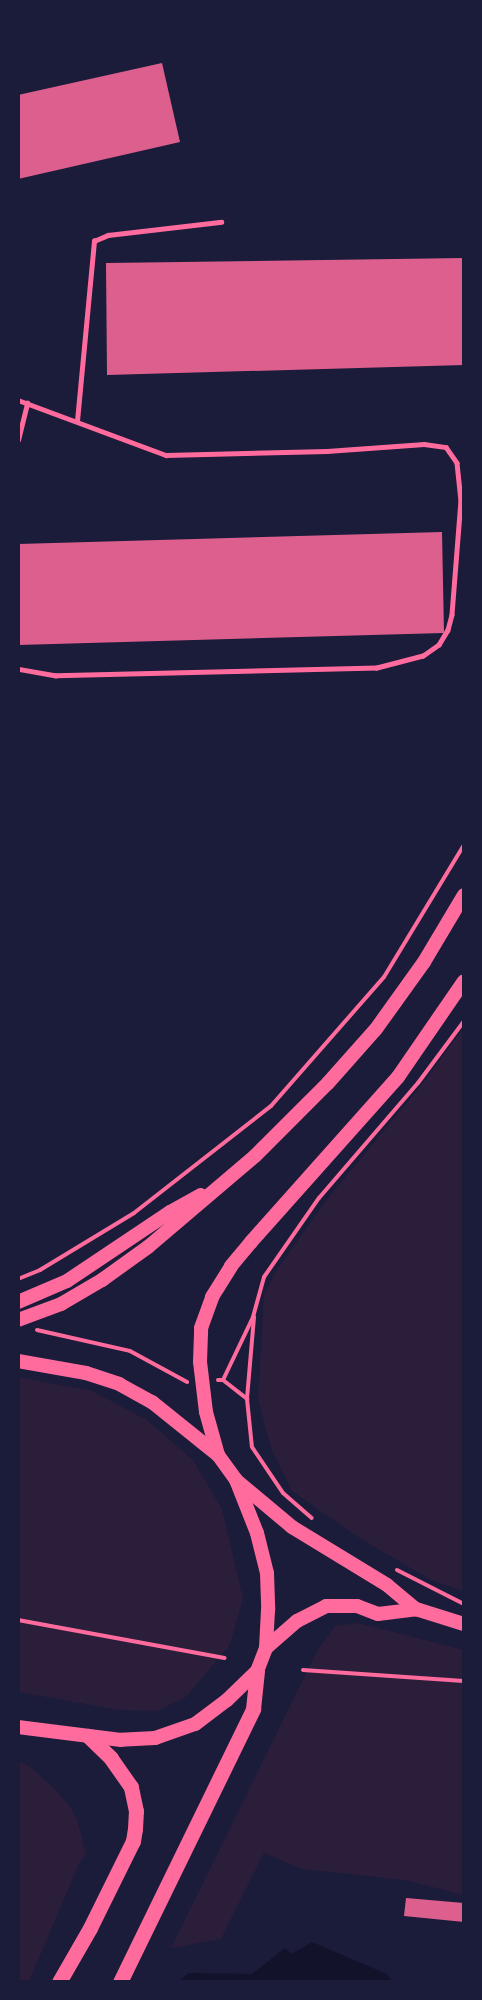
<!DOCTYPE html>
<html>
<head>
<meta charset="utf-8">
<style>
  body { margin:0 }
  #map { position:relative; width:482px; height:2000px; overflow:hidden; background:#1b1b3a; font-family:Overpass,sans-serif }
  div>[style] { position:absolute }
  .green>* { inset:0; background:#2a1e3b }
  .water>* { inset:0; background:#12122b }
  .building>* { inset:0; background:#dd5f8e }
  .path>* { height:4px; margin:-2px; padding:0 2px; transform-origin:2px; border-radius:2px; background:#ff6b9d }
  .service>* { height:4.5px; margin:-2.25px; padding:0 2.25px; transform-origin:2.25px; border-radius:2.25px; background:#ff6b9d }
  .primary>* { height:14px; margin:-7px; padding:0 7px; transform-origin:7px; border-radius:7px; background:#ff6b9d }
  .trunk>* { height:14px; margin:-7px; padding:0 7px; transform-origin:7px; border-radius:7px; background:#ff6b9d }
  .motorway>* { height:15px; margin:-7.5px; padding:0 7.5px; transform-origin:7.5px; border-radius:7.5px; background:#ff6b9d }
  span { translate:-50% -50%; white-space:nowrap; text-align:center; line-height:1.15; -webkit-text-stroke:6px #1b1b3a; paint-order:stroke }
  .frame { position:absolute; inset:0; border:20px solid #1b1b3a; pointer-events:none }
</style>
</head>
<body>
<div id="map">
  <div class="green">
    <div style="clip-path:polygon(464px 1027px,464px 1591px,433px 1581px,358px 1537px,292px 1491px,271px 1448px,258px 1399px,264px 1294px,277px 1269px,329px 1197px,424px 1082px)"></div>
    <div style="clip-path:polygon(18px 1377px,92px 1391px,147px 1420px,193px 1460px,222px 1509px,243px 1598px,230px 1645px,186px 1697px,157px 1711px,120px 1710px,18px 1692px)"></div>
    <div style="clip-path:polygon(358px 1623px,464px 1650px,464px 1895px,404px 1880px,302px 1869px,264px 1853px,221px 1939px,171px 1948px,317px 1651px,335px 1626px)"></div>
    <div style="clip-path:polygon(18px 1761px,28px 1765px,54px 1788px,71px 1808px,78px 1822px,86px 1855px,80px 1861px,29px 1982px,18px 1982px)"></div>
  </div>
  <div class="water">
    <div style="clip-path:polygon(312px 1942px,387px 1974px,392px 1982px,178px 1982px,189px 1973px,252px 1974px,285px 1948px,292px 1954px)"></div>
  </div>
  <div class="building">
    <div style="clip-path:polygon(162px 63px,180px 142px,18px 179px,18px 95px)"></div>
    <div style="clip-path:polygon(464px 258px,464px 365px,107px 375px,106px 263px)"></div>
    <div style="clip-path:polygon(442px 532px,444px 633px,18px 645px,18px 544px)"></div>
    <div style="clip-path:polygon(406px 1898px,464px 1903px,464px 1922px,404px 1916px)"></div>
  </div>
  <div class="path">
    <div style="left:18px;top:1279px;width:24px;rotate:-22deg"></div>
    <div style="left:40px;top:1270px;width:110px;rotate:-31.2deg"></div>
    <div style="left:134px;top:1213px;width:174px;rotate:-38deg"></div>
    <div style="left:271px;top:1106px;width:171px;rotate:-48.8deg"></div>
    <div style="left:384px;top:977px;width:154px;rotate:-58.8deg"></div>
    <div style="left:254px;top:1317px;width:82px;rotate:94.9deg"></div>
    <div style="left:247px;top:1399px;width:48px;rotate:84.1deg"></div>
    <div style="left:252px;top:1447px;width:55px;rotate:56deg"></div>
    <div style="left:283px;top:1493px;width:38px;rotate:41deg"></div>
    <div style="left:37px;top:1330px;width:95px;rotate:12.7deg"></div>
    <div style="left:130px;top:1351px;width:65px;rotate:28.5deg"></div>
    <div style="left:218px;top:1380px;width:5px"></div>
    <div style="left:223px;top:1380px;width:70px;rotate:-64.5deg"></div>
    <div style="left:253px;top:1317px;width:41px;rotate:-74.6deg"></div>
    <div style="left:264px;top:1277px;width:96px;rotate:-55.2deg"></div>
    <div style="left:319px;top:1198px;width:152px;rotate:-49.3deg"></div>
    <div style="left:418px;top:1083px;width:77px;rotate:-53.4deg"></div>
    <div style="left:223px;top:1380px;width:31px;rotate:38deg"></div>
    <div style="left:397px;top:1570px;width:75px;rotate:26.9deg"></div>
    <div style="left:18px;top:1620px;width:210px;rotate:10.4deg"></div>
    <div style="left:303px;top:1670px;width:161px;rotate:3.9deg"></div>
  </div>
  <div class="service">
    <div style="left:18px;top:400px;width:158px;rotate:20.4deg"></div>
    <div style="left:166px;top:455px;width:161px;rotate:-1.4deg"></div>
    <div style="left:327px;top:451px;width:97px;rotate:-4.1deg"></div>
    <div style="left:424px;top:444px;width:22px;rotate:8deg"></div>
    <div style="left:446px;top:447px;width:19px;rotate:55deg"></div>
    <div style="left:457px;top:463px;width:37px;rotate:84deg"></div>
    <div style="left:461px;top:500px;width:115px;rotate:94.5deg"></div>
    <div style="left:452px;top:615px;width:16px;rotate:105deg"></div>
    <div style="left:448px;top:630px;width:17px;rotate:121deg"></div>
    <div style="left:439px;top:645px;width:19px;rotate:145deg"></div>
    <div style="left:423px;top:656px;width:48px;rotate:165.4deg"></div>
    <div style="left:377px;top:668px;width:321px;rotate:178.6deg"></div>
    <div style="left:56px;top:676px;width:39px;rotate:-170deg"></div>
    <div style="left:77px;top:421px;width:181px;rotate:-84.6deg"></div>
    <div style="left:94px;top:241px;width:15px;rotate:-23deg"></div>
    <div style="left:108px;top:235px;width:114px;rotate:-6.6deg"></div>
    <div style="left:18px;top:440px;width:38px;rotate:-76deg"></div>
  </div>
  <div class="primary">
    <div style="left:236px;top:1480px;width:73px;rotate:40deg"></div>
    <div style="left:292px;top:1527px;width:111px;rotate:31.4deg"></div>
    <div style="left:387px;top:1585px;width:38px;rotate:40deg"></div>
    <div style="left:416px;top:1609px;width:50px;rotate:17.4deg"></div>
    <div style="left:266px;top:1648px;width:41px;rotate:-41.1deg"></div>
    <div style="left:297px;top:1621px;width:33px;rotate:-27deg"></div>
    <div style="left:326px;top:1606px;width:31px"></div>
    <div style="left:357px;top:1606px;width:22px;rotate:21deg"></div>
    <div style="left:378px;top:1614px;width:38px;rotate:-7deg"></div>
  </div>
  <div class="trunk">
    <div style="left:18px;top:1302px;width:53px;rotate:-23.2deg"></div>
    <div style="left:67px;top:1281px;width:124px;rotate:-33.8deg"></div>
    <div style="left:170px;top:1212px;width:35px;rotate:-29deg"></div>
    <div style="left:18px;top:1320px;width:46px;rotate:-20.4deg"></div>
    <div style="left:61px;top:1304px;width:48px;rotate:-30.3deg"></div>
    <div style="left:102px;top:1280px;width:57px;rotate:-35.7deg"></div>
    <div style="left:148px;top:1247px;width:140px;rotate:-40.4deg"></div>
    <div style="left:255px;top:1156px;width:103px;rotate:-45deg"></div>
    <div style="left:328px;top:1083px;width:72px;rotate:-48.4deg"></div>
    <div style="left:376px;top:1029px;width:82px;rotate:-54.4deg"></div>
    <div style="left:424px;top:962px;width:78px;rotate:-59.2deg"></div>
    <div style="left:18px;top:1361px;width:69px;rotate:10deg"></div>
    <div style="left:86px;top:1373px;width:35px;rotate:18deg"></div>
    <div style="left:119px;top:1384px;width:38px;rotate:29deg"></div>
    <div style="left:152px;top:1402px;width:85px;rotate:38.8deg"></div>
    <div style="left:218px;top:1455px;width:31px;rotate:54deg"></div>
    <div style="left:236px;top:1480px;width:57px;rotate:68.4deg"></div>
    <div style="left:257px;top:1533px;width:41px;rotate:76deg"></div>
    <div style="left:267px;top:1573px;width:37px;rotate:88deg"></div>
    <div style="left:268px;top:1610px;width:38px;rotate:93deg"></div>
    <div style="left:266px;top:1648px;width:25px;rotate:111deg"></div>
    <div style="left:257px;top:1671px;width:42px;rotate:136deg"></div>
    <div style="left:227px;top:1700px;width:40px;rotate:143deg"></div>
    <div style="left:195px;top:1724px;width:42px;rotate:160.7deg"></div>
    <div style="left:155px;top:1738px;width:34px;rotate:177deg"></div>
    <div style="left:121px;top:1740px;width:104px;rotate:-172.8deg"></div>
    <div style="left:218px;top:1455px;width:45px;rotate:-105.6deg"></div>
    <div style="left:206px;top:1412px;width:50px;rotate:-96.8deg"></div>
    <div style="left:200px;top:1362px;width:34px;rotate:-88deg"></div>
    <div style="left:201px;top:1328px;width:33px;rotate:-70deg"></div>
    <div style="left:212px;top:1297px;width:36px;rotate:-58deg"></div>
    <div style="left:231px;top:1266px;width:31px;rotate:-50deg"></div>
    <div style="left:251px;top:1242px;width:221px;rotate:-48.3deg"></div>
    <div style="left:398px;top:1077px;width:116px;rotate:-55.5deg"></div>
  </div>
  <div class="motorway">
    <div style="left:59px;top:1982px;width:62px;rotate:-60.1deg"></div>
    <div style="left:90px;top:1928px;width:97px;rotate:-63.7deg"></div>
    <div style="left:133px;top:1841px;width:12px;rotate:-81deg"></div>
    <div style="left:135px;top:1829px;width:18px;rotate:-87deg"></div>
    <div style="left:136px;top:1811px;width:25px;rotate:-102deg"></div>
    <div style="left:131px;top:1787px;width:35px;rotate:-125deg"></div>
    <div style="left:111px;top:1758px;width:32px;rotate:-136deg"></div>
    <div style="left:120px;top:1982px;width:304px;rotate:-64deg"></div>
    <div style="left:253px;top:1709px;width:38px;rotate:-84deg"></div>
  </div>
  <div class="frame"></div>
</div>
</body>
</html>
